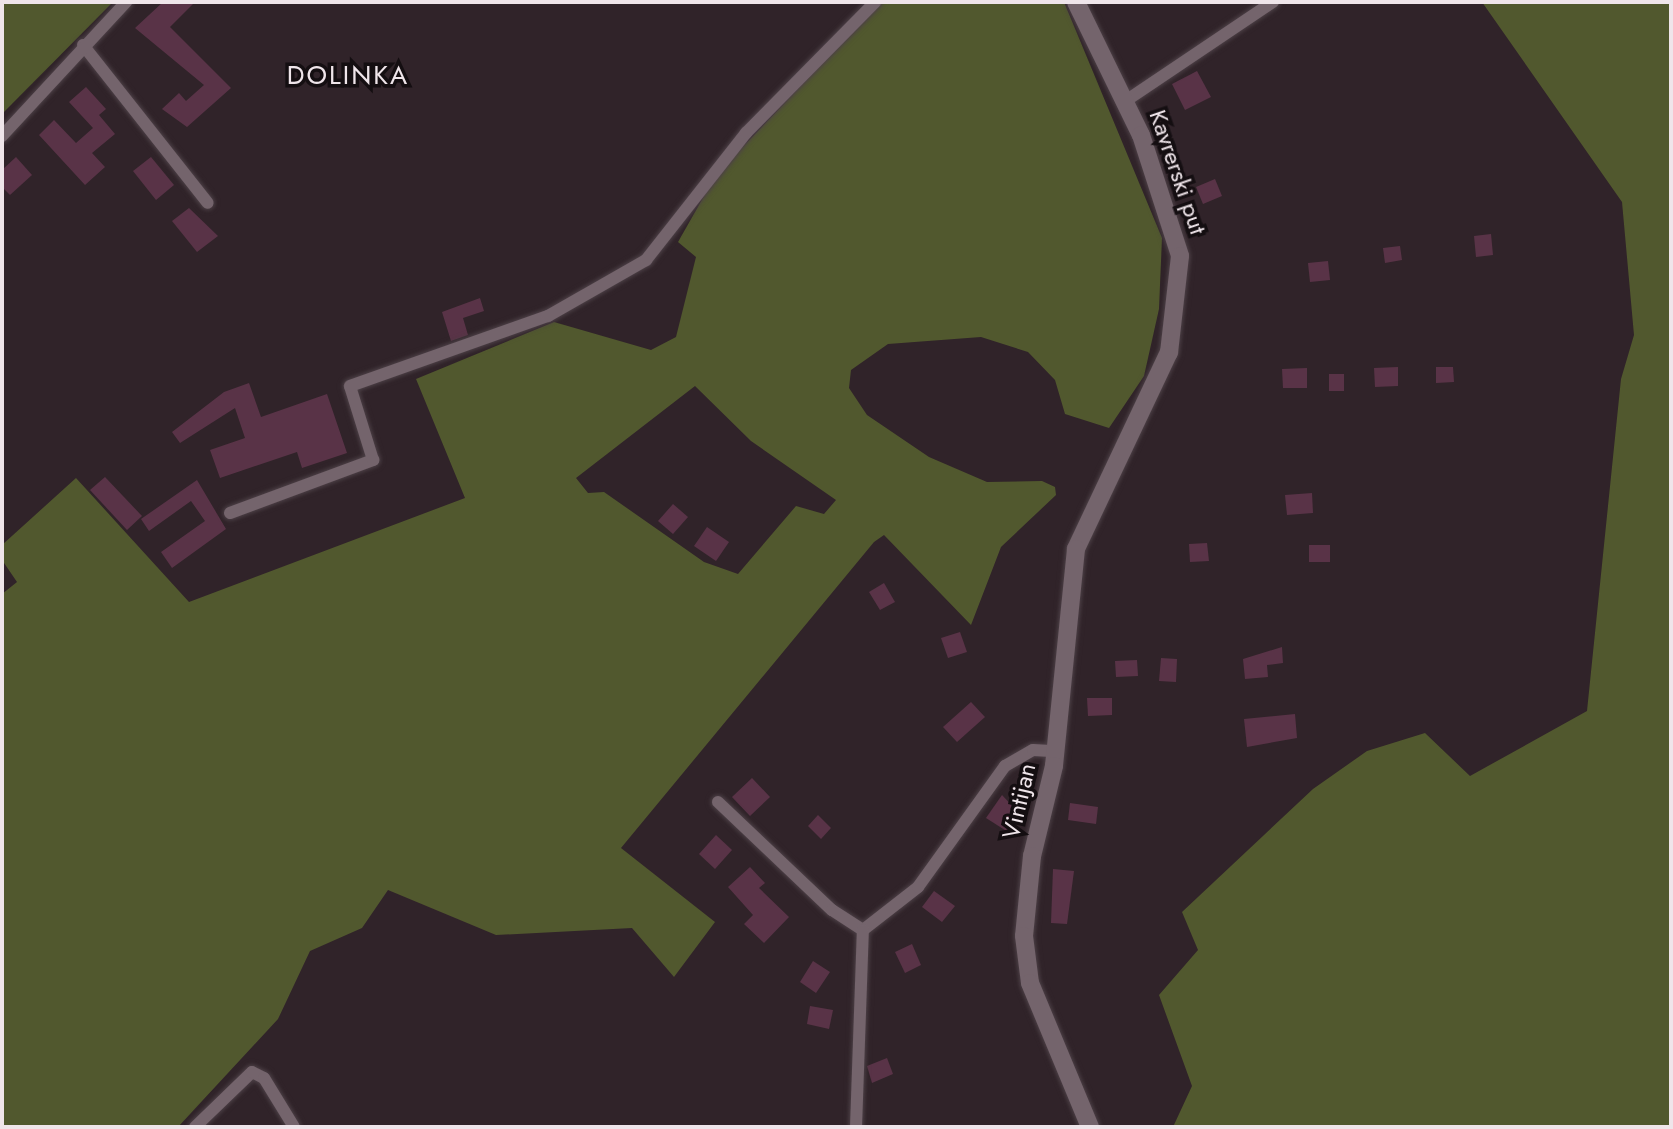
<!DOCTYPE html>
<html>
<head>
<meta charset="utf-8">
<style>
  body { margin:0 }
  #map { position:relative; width:1673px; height:1129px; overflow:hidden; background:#302329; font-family:Jost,sans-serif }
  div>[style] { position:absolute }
  .forest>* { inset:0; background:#51582e }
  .building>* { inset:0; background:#593347 }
  .roads { filter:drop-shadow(0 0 2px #4c4046) drop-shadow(0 0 2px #4c4046) }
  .street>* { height:12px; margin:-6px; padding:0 6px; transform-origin:6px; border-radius:6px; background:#74646c }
  .secondary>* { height:18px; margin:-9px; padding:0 9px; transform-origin:9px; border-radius:9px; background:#74646c }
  span { translate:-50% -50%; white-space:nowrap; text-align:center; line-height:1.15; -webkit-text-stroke:7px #140e11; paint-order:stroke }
  .street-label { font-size:24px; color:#efe5ea }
  .neighbourhood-label { font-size:26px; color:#efe5ea; letter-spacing:2px }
  .frame { position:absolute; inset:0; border:4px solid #efe5ea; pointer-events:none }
</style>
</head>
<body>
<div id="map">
  <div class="forest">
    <div style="clip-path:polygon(2px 2px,113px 2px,2px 114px)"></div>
    <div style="clip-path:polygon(evenodd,881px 2px,1064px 2px,1162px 238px,1159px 309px,1144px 376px,1109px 428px,1065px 414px,1055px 380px,1028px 352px,981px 337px,888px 344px,851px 370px,849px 388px,867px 415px,929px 457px,987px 482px,1042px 481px,1055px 487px,1056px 495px,1001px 547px,971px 625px,884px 535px,874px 542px,621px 848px,715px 922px,674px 977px,632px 928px,496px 935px,388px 890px,362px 928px,310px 951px,278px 1019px,178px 1127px,2px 1127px,2px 594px,17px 582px,2px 560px,2px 545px,76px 478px,189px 602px,465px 498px,416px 379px,554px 322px,651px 350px,676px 337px,696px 257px,678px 242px,716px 175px,881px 2px,695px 386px,751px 441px,836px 500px,824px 514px,796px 506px,738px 574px,704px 562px,604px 492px,588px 493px,576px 478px,695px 386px)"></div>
    <div style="clip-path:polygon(1482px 2px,1671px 2px,1671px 1127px,1173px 1127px,1192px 1086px,1159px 995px,1198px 950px,1182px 912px,1313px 789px,1367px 751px,1425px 733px,1470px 776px,1587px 711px,1621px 379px,1634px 335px,1622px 202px)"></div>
  </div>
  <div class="building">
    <div style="clip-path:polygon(163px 2px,195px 2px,170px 27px,231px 88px,187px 127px,162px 109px,179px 93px,186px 101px,204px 85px,135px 28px)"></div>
    <div style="clip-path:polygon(1197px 71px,1211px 97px,1185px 110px,1172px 84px)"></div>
    <div style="clip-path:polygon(86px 87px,106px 109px,99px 115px,115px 134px,92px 153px,105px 167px,85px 185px,39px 135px,54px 120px,76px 143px,93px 128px,69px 102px)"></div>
    <div style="clip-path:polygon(16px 157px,32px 175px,10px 195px,2px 187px,2px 170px)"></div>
    <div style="clip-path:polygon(151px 157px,174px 185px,156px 200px,133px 171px)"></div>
    <div style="clip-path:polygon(1215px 179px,1222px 196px,1203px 204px,1196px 187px)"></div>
    <div style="clip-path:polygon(189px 208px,218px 236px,197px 252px,172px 221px)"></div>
    <div style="clip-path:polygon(1491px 234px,1493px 255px,1476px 257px,1474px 236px)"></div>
    <div style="clip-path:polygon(1400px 246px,1402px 260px,1385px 263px,1383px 248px)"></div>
    <div style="clip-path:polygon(1328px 261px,1330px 280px,1310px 282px,1308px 263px)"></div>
    <div style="clip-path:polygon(480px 298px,484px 311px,463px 318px,468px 335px,451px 341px,442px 312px)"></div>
    <div style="clip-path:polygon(1398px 367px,1398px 386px,1375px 387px,1374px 368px)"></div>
    <div style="clip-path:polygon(1436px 367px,1453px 367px,1454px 382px,1436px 383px)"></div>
    <div style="clip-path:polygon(1307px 368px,1307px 388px,1283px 388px,1282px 369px)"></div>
    <div style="clip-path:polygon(1329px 374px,1344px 374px,1344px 391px,1329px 391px)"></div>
    <div style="clip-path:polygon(249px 383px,261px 417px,327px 394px,347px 453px,302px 468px,297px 452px,220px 478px,210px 450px,245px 438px,235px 408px,180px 443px,172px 432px,224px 392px)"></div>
    <div style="clip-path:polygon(105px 477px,142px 516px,127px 530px,90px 490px)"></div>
    <div style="clip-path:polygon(197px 480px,226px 529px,172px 568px,161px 552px,205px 521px,191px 501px,149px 531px,141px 519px)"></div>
    <div style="clip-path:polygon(1312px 493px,1313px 513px,1287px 515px,1285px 495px)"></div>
    <div style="clip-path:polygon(673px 504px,688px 517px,673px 534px,658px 521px)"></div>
    <div style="clip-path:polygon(707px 527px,729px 542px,716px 561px,694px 546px)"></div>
    <div style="clip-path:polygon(1207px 543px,1209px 561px,1190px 562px,1189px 544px)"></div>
    <div style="clip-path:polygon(1309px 545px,1330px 545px,1330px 562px,1309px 562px)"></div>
    <div style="clip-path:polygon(884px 583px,895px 602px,880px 610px,869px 592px)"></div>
    <div style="clip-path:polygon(960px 632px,967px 652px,948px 658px,941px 638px)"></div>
    <div style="clip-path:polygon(1282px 647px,1283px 663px,1267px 665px,1268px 677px,1245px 679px,1243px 659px)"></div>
    <div style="clip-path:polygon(1161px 658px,1177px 659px,1176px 682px,1159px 681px)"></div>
    <div style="clip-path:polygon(1137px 660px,1138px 676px,1116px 677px,1115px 661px)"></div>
    <div style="clip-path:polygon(1087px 698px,1112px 698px,1112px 715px,1088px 716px)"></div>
    <div style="clip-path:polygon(971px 702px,985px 717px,957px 742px,943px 727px)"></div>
    <div style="clip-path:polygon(1295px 714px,1297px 738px,1247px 747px,1244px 719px)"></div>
    <div style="clip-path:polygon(752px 778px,770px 797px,750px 816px,732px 797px)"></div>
    <div style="clip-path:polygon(1002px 795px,1020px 814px,1008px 832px,986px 818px)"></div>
    <div style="clip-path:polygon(1070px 803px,1098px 807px,1096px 824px,1068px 820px)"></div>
    <div style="clip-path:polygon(818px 815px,831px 828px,821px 839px,808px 826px)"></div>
    <div style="clip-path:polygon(716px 835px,732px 850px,715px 869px,699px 854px)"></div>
    <div style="clip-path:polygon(750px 867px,765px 883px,759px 888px,789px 917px,764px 943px,744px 924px,753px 915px,728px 887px)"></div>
    <div style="clip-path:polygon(1053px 869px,1074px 871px,1067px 924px,1051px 923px)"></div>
    <div style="clip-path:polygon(934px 891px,955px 906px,942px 922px,922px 907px)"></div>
    <div style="clip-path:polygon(912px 944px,921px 965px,905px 973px,895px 952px)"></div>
    <div style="clip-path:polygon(813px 961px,830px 972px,816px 993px,800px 982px)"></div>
    <div style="clip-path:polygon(810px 1006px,833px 1010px,829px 1029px,807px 1024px)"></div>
    <div style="clip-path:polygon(887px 1058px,893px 1074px,872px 1083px,867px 1066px)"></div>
  </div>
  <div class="roads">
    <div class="street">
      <div style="left:83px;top:45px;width:201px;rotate:51.7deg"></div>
      <div style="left:1127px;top:100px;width:176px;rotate:-33.9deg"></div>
      <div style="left:2px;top:136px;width:183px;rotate:-47.2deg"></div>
      <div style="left:230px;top:513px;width:153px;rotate:-20.3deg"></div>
      <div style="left:373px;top:460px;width:77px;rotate:-107.3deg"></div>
      <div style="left:350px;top:386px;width:210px;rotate:-19.5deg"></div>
      <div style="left:548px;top:316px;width:113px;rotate:-29.7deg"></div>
      <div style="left:646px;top:260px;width:162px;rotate:-51.8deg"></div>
      <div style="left:746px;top:133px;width:184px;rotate:-45.4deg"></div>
      <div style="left:718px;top:802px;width:157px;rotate:43.5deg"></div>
      <div style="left:832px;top:910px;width:37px;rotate:33deg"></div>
      <div style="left:863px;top:930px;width:70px;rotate:-38deg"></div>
      <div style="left:918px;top:887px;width:149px;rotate:-54.3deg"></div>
      <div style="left:1005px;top:766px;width:32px;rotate:-30deg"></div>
      <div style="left:1033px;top:750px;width:22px;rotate:3deg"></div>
      <div style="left:195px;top:1127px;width:79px;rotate:-44deg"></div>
      <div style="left:252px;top:1072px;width:13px;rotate:27deg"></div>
      <div style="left:264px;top:1078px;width:57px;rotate:58.5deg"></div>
      <div style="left:856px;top:1127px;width:197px;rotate:-88deg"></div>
    </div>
    <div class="secondary">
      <div style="left:1076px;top:2px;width:148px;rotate:64deg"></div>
      <div style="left:1141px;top:135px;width:127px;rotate:72.1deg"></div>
      <div style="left:1180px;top:256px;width:97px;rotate:96.5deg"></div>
      <div style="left:1169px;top:352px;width:218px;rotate:115.3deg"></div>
      <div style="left:1076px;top:549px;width:218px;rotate:95.8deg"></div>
      <div style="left:1054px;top:766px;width:93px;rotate:103.7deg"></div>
      <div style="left:1032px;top:856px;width:80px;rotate:95.7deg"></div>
      <div style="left:1024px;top:936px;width:47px;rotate:82.7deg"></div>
      <div style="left:1030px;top:983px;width:156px;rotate:67.4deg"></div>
    </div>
  </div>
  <div class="street-label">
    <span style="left:1178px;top:172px;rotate:71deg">Kavrerski put</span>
    <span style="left:1019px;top:801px;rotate:-77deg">Vintijan</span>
  </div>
  <div class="neighbourhood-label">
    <span style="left:348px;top:76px">DOLINKA</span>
  </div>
  <div class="frame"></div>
</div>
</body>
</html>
